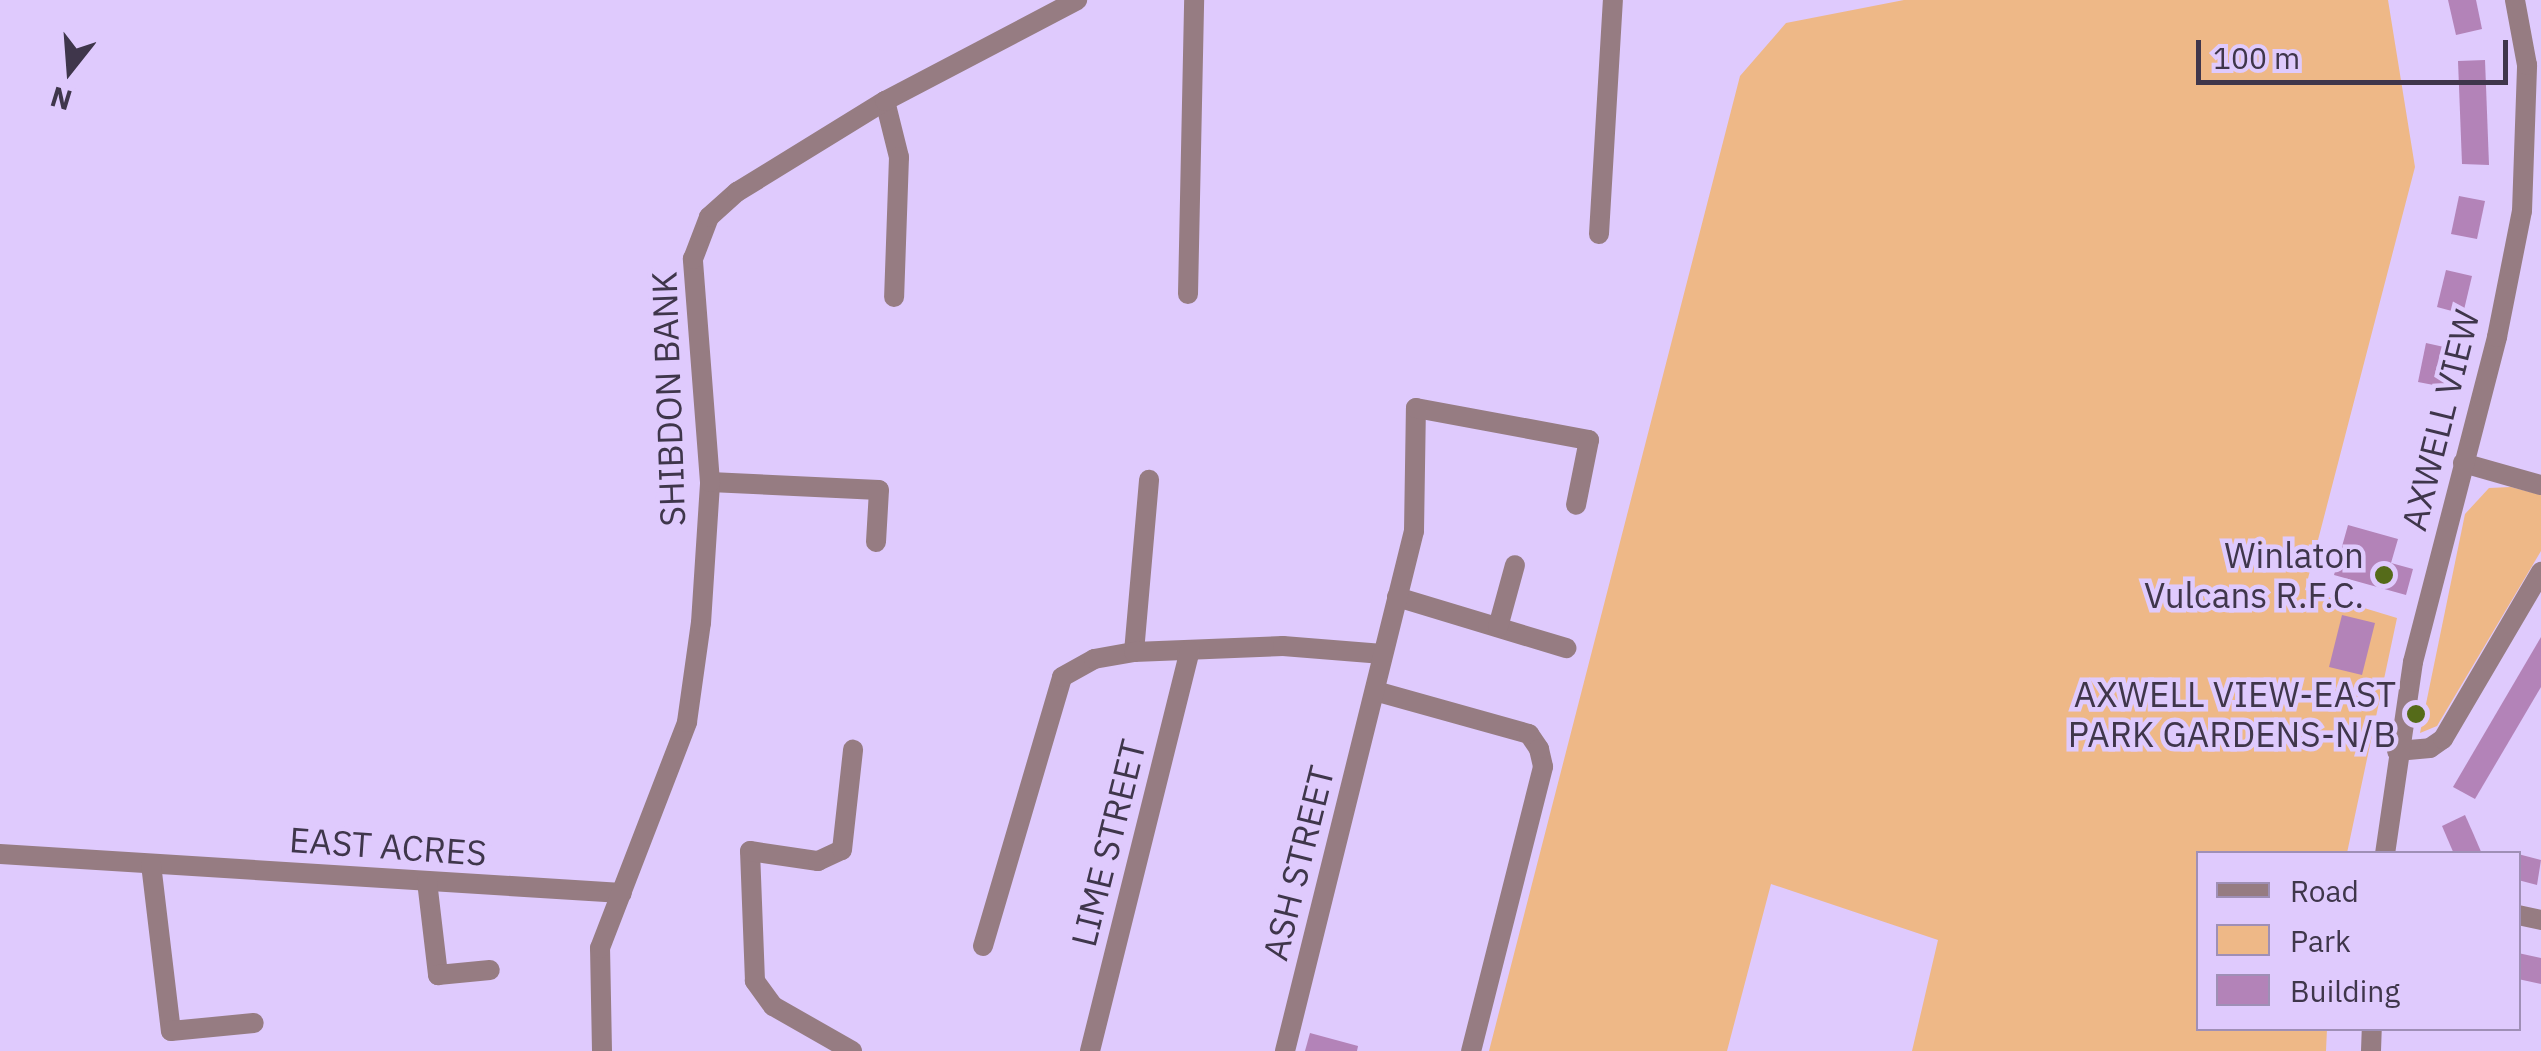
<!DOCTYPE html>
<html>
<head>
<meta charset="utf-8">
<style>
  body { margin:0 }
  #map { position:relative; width:2541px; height:1051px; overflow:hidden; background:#dfcafd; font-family:"IBM Plex Sans",sans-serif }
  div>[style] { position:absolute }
  .green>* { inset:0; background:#eeb887 }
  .building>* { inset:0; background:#b383b8 }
  .street>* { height:20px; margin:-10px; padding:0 10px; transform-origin:10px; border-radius:10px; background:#967c82 }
  .dots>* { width:28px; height:28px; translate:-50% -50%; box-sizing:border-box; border:5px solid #dfcafd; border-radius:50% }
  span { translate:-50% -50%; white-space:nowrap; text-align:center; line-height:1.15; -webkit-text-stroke:9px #dfcafd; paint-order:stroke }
  .street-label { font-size:35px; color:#3f364b }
  .poi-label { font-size:35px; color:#3f364b }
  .right { translate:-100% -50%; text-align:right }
  .legend { position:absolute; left:2196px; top:851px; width:325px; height:180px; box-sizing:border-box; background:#dfcafd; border:2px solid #9f8fb6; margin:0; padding:12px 18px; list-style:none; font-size:30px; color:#3f364b }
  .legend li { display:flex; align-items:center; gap:20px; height:50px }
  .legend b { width:50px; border:2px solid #9f8fb6 }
  .north { position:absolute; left:20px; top:20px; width:100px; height:100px; -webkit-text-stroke:8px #dfcafd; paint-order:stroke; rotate:197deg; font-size:28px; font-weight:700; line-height:40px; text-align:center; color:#3f364b }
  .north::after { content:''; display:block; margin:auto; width:35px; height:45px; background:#3f364b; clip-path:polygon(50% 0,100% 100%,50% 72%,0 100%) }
  .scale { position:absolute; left:2196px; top:40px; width:312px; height:45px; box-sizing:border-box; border:5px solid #3f364b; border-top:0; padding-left:12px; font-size:30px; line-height:35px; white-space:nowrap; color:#3f364b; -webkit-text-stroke:8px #dfcafd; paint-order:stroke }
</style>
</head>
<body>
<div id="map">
  <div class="green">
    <div style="clip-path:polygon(1904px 0,2388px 0,2415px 167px,2305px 590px,2397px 618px,2347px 853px,2198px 854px,2198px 1028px,2327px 1029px,2326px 1051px,1912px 1051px,1938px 940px,1771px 884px,1727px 1051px,1489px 1051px,1740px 76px,1786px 23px)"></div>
    <div style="clip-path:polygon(2511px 487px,2541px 495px,2541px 551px,2437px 726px,2420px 733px,2465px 514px,2489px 488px)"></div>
  </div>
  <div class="building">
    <div style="clip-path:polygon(2448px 0,2476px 0,2482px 29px,2456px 35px)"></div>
    <div style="clip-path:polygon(2485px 60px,2489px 165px,2462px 164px,2458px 61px)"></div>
    <div style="clip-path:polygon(2459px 196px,2485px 201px,2477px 239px,2451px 234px)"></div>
    <div style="clip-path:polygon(2446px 270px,2472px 276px,2463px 314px,2437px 307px)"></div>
    <div style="clip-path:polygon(2426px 343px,2453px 349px,2444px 387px,2418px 382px)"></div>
    <div style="clip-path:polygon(2348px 525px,2398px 539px,2391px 563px,2413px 569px,2406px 595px,2334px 575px)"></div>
    <div style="clip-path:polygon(2342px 615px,2375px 623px,2362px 675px,2329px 667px)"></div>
    <div style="clip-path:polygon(2541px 637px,2541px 687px,2475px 799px,2453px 787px)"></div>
    <div style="clip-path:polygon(2465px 815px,2473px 833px,2482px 854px,2454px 854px,2442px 826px)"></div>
    <div style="clip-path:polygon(2518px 854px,2541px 860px,2537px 885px,2518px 880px)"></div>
    <div style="clip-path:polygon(2518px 953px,2541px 958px,2541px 984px,2518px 979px)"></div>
    <div style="clip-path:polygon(1310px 1033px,1358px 1046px,1357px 1051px,1305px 1051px)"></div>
  </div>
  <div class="street">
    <div style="left:885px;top:101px;width:58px;rotate:76deg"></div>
    <div style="left:899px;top:157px;width:140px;rotate:92deg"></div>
    <div style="left:1599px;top:234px;width:234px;rotate:-86.6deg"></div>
    <div style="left:1188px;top:294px;width:294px;rotate:-88.8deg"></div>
    <div style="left:2463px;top:463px;width:81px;rotate:15.8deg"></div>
    <div style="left:710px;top:482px;width:169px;rotate:2.7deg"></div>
    <div style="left:879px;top:490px;width:52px;rotate:93.3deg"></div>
    <div style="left:1397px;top:597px;width:177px;rotate:16.8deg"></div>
    <div style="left:1498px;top:627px;width:64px;rotate:-74.7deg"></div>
    <div style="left:1134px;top:652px;width:173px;rotate:-85deg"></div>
    <div style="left:1375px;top:691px;width:160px;rotate:15.6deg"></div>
    <div style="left:1529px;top:734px;width:18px;rotate:56deg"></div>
    <div style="left:1539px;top:749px;width:18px;rotate:77deg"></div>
    <div style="left:1543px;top:767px;width:293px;rotate:104.2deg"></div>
    <div style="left:2397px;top:751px;width:33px;rotate:-5deg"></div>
    <div style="left:2430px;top:748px;width:16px;rotate:-35deg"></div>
    <div style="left:2443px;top:739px;width:194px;rotate:-59.6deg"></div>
    <div style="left:0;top:854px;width:623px;rotate:3.59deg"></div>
    <div style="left:2385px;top:854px;width:194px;rotate:-81.7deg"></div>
    <div style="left:2413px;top:662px;width:336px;rotate:-75.5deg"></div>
    <div style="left:2497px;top:337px;width:128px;rotate:-78.8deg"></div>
    <div style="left:2522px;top:211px;width:146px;rotate:-88deg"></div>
    <div style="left:2527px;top:65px;width:66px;rotate:-100.5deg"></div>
    <div style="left:151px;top:864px;width:168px;rotate:83.2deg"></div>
    <div style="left:171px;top:1031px;width:83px;rotate:-5.5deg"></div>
    <div style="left:427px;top:881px;width:95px;rotate:83.3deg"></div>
    <div style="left:438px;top:975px;width:52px;rotate:-5.5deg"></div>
    <div style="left:2518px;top:915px;width:24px;rotate:12deg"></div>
    <div style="left:983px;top:946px;width:280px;rotate:-73.6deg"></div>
    <div style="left:1062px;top:677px;width:37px;rotate:-29deg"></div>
    <div style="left:1094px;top:659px;width:41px;rotate:-9.9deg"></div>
    <div style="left:1134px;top:652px;width:149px;rotate:-2.3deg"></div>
    <div style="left:1283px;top:646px;width:100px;rotate:4.6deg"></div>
    <div style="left:602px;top:1051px;width:103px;rotate:-91.1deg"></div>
    <div style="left:600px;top:948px;width:242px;rotate:-68.9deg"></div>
    <div style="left:687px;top:722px;width:100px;rotate:-82deg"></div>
    <div style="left:701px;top:623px;width:141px;rotate:-86.3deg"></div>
    <div style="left:710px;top:482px;width:224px;rotate:-94.4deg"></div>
    <div style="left:693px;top:259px;width:45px;rotate:-69.1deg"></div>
    <div style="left:709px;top:217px;width:38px;rotate:-42deg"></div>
    <div style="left:737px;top:192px;width:174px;rotate:-31.6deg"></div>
    <div style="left:885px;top:101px;width:217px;rotate:-27.7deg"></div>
    <div style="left:852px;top:1051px;width:91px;rotate:-150.3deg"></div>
    <div style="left:773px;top:1006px;width:31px;rotate:-126deg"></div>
    <div style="left:755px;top:981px;width:130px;rotate:-92.2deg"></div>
    <div style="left:750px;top:851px;width:69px;rotate:8.4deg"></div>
    <div style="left:818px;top:861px;width:26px;rotate:-25deg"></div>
    <div style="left:842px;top:850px;width:101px;rotate:-83.7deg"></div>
    <div style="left:1090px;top:1051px;width:413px;rotate:-76deg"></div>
    <div style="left:1285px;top:1051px;width:536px;rotate:-76.07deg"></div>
    <div style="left:1414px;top:531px;width:123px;rotate:-89.1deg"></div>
    <div style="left:1416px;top:408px;width:176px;rotate:10.5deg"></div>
    <div style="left:1589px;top:440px;width:66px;rotate:101.3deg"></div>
    <div style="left:2371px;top:1051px;width:23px;rotate:-88deg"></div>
  </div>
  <div class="dots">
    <div style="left:2384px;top:575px;background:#556b19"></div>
    <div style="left:2416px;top:714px;background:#556b19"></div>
  </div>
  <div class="street-label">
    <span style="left:668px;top:399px;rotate:-92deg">SHIBDON BANK</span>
    <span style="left:2440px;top:420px;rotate:-76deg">AXWELL VIEW</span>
    <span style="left:1108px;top:843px;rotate:-76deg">LIME STREET</span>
    <span style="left:388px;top:846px;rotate:4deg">EAST ACRES</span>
    <span style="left:1298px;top:863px;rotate:-76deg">ASH STREET</span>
  </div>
  <div class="poi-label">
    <span class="right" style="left:2364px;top:575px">Winlaton<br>Vulcans R.F.C.</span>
    <span class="right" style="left:2396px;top:714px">AXWELL VIEW-EAST<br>PARK GARDENS-N/B</span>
  </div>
  <ul class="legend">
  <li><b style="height:12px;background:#967c82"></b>Road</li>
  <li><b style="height:28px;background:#eeb887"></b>Park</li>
  <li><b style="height:28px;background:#b383b8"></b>Building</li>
  </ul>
  <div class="north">N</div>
  <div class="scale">100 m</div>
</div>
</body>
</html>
